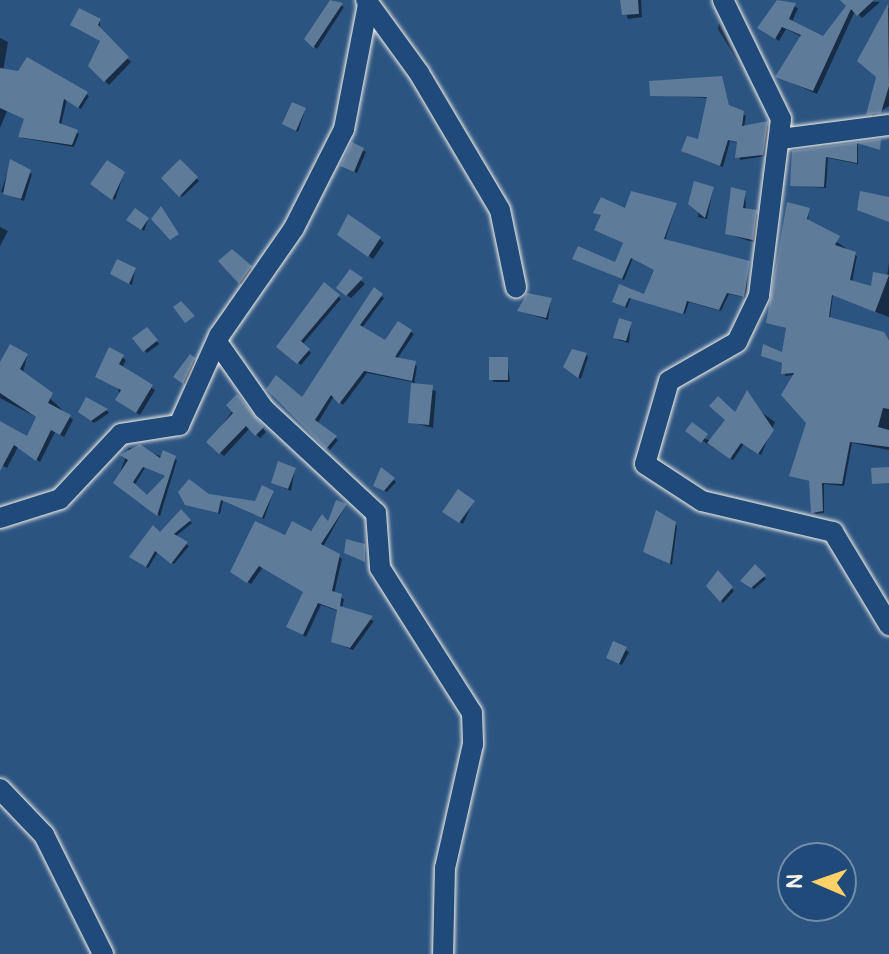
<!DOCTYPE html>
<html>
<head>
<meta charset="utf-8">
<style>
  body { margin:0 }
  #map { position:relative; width:889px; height:954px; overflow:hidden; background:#2c5481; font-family:Pangolin,sans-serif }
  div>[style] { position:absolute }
  .shadow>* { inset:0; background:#0007 }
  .building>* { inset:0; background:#5e7b9a }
  .roads { filter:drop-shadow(0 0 2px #f4f1e8) drop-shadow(0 0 2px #f4f1e8) }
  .minor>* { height:20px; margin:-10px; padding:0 10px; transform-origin:10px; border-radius:10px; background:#1f4a7a }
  span { translate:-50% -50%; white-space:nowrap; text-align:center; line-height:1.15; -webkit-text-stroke:8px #1f4a7a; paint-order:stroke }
  .north { position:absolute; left:777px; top:842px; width:80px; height:80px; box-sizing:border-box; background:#1f4a7a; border:2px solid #748da6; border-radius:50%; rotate:272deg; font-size:22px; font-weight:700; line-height:32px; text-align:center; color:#f4f1e8 }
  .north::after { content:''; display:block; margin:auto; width:28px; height:36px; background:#ffd166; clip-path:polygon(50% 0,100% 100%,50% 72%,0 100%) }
</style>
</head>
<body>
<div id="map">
  <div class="shadow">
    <div style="clip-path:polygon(332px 0,344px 7px,317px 49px,306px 39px)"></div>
    <div style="clip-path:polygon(622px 0,641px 0,642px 17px,628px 19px)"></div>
    <div style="clip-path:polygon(778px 0,798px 8px,792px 22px,824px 38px,849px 6px,843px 0,880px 2px,862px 18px,855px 11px,817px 94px,778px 77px,802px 37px,786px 29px,779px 41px,759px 27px)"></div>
    <div style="clip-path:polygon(889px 7px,889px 106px,872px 117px,878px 77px,860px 61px)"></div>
    <div style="clip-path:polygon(100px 20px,100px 30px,131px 62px,109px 85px,90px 66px,102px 42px,72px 25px)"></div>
    <div style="clip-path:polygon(719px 23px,741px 67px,718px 29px)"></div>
    <div style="clip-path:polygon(0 38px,8px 42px,3px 71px,19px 73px,27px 60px,89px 96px,81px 109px,67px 99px,61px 125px,79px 134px,74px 147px,22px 138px,26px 119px,7px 111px,0 128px)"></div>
    <div style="clip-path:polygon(721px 78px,730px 108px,746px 116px,744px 127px,769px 126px,765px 156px,740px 160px,739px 143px,730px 141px,723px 167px,686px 153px,699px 142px,709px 98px,652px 95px)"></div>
    <div style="clip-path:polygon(305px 110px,298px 132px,284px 124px)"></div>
    <div style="clip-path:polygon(858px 144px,858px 164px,828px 158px,826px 188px,792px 185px,794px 152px)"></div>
    <div style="clip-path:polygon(353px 145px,366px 152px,357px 173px,345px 168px)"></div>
    <div style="clip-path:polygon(11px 162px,32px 174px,24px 201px,1px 192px)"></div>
    <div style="clip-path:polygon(180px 162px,199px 181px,182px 197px,164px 178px)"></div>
    <div style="clip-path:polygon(124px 173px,115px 200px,95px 186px)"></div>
    <div style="clip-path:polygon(713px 189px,707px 219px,698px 217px,699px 207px)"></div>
    <div style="clip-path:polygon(745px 193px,746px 210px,760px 215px,756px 243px,727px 234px)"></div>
    <div style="clip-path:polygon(676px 205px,665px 241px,749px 263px,746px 298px,729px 294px,721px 311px,689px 302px,685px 314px,631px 298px,627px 308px,614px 302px,620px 287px,646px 297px,656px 270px,633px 258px,624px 280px,574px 259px,616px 265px,625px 244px,596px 230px,603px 216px,596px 213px)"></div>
    <div style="clip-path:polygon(809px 210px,808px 222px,857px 256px,852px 282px,872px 289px,887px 277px,889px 262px,889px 317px,833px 295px,830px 319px,889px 339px,889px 450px,852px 443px,844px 486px,824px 484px,824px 513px,815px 514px,811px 482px,791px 475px,808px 422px,796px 375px,785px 376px,784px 364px,763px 355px,783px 354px,788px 329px,768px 322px)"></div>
    <div style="clip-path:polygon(148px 219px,144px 231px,131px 222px)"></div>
    <div style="clip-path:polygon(0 227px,8px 231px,0 246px)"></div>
    <div style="clip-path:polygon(344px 239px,380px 239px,384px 243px,373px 259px)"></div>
    <div style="clip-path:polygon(232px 252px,253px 270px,242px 285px,221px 261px)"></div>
    <div style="clip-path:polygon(135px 270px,132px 285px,115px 276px)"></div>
    <div style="clip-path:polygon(350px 271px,365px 284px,351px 298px,342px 292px)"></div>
    <div style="clip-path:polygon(324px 285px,341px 299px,302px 345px,311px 353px,301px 365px,278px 347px)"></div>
    <div style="clip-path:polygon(374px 290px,384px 298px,362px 328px,386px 343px,399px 324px,414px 334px,397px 359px,417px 366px,414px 385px,436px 391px,433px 428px,410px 422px,413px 382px,367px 373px,343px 405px,334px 396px,317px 424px,338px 440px,330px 450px,268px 389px,303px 400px)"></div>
    <div style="clip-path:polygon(551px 300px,548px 320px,520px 311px,523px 301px)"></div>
    <div style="clip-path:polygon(631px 323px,629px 343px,618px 340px,616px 337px)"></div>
    <div style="clip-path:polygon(147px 329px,159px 344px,147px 353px,135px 338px)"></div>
    <div style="clip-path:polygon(110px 350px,126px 360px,122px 368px,155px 390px,140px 415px,121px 403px)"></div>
    <div style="clip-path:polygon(586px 354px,588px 357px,581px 379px,568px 369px)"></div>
    <div style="clip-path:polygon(27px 356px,23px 373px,73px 420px,64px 437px,55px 432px,40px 462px,18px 447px,7px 468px,0 464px,0 431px,28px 438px,38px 418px,0 398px,0 366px)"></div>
    <div style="clip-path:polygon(191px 357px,196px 362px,186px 385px,176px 377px)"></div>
    <div style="clip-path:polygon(507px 359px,510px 382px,494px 382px,491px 379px)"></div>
    <div style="clip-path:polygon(86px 400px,107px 411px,109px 413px,94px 423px,83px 414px)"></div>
    <div style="clip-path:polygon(241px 400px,266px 432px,260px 438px,250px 428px,224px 456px,209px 442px)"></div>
    <div style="clip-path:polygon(754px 407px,775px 422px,761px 455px,744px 444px,733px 460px,687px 431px,711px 441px)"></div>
    <div style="clip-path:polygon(evenodd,129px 448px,177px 460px,160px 516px,116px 483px,129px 448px,145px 468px,167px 477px,147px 498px,134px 486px,145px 468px)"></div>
    <div style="clip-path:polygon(295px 469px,291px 491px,273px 483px)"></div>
    <div style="clip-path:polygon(382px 470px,396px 482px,387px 492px,378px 488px)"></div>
    <div style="clip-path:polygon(273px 493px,264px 519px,223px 501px,220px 514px,187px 504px,208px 496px,256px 503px)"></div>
    <div style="clip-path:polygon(473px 502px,463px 524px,447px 514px)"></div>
    <div style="clip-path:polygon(346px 505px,323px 547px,342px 559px,334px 594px,344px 599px,342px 609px,374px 621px,353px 650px,333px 642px,338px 611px,321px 605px,306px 637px,289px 627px,305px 592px,263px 567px,251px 584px,235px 575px,286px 538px,328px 525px)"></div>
    <div style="clip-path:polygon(181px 512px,192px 523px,175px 537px,189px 546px,174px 564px,158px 552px,148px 568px,134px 559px)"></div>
    <div style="clip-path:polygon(675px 524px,677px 526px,672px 565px,645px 552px)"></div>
    <div style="clip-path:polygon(755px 567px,766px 579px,754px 589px,745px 583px)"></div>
    <div style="clip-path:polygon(718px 573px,734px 591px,723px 603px,709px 586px)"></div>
    <div style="clip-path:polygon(614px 644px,629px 652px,622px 665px,611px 660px)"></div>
  </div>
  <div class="building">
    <div style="clip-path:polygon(330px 0,343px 3px,313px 48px,304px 39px)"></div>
    <div style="clip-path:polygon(620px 0,638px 0,639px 14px,622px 15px)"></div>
    <div style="clip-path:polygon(777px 0,796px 3px,789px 19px,823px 36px,846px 6px,840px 0,874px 0,857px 16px,851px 9px,813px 91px,775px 77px,801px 35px,782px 27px,775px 39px,757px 28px)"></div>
    <div style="clip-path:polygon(888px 4px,889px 86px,881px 113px,866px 115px,876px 77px,857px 61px)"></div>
    <div style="clip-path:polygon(79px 8px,101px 19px,98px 25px,129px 57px,104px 82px,88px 66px,100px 41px,70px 25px)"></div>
    <div style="clip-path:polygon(27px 57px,88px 92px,78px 108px,64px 99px,59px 123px,78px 130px,72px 145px,18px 137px,24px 119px,0 108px,0 68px,18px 71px)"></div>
    <div style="clip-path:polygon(722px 76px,729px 105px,744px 111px,742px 126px,768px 121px,763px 155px,735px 158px,737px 142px,728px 140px,720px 166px,681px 151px,687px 136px,698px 139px,707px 97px,650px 96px,649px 81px)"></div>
    <div style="clip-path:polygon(292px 102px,306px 108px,296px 131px,282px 124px)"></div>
    <div style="clip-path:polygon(881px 139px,880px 150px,857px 143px,857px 163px,826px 157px,824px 187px,790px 186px,792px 151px)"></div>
    <div style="clip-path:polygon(352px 142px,364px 148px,354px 172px,340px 166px)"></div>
    <div style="clip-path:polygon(10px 159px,31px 170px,21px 199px,3px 194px)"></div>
    <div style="clip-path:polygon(180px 159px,198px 177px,179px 197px,161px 178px)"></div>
    <div style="clip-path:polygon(107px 160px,125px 172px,112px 200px,90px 184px)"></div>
    <div style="clip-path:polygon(694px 181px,714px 187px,705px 218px,688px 204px)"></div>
    <div style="clip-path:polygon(731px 187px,746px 191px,743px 208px,757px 210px,753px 240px,725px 234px)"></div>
    <div style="clip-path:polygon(631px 191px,677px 203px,664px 239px,750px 261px,744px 297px,727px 293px,719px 310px,687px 301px,683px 314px,629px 298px,625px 307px,612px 302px,619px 284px,644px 294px,654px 270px,631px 258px,622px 279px,572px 259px,578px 246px,615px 262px,623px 243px,594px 230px,601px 215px,593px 213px,601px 197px,625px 208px)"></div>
    <div style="clip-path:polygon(860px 191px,889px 197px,889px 222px,857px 210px)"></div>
    <div style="clip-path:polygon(787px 202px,810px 208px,807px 219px,840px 236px,835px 245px,856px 252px,850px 280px,871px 286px,873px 272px,889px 275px,875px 312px,832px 295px,829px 317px,884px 332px,889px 340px,889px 409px,883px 408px,878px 427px,889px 430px,889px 447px,850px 442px,842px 484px,822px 483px,823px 511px,811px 513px,809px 481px,789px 476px,806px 423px,781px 395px,794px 373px,781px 374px,782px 363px,761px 356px,763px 344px,782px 352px,786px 328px,766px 323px)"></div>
    <div style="clip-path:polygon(161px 206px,179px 234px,170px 240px,151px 219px)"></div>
    <div style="clip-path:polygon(135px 208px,149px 218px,141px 230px,126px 220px)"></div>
    <div style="clip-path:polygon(348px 214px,381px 237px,368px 257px,337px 235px)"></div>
    <div style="clip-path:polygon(232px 249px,252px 266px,239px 284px,218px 261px)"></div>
    <div style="clip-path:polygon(117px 259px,136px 268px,129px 284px,110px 274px)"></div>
    <div style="clip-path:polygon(350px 269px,363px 278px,346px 296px,336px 288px)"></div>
    <div style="clip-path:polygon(324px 282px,340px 295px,301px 341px,310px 349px,297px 364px,276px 347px)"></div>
    <div style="clip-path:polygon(374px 287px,383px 294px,360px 325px,385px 340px,398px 321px,412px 330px,395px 357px,416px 361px,412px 381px,364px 371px,339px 404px,331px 395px,315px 420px,337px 436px,326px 449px,266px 389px,276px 375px,302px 397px)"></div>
    <div style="clip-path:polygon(527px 293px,552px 298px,546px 318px,517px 311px)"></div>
    <div style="clip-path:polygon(181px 301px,195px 316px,185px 323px,173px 307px)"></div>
    <div style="clip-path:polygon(619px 318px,632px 322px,626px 341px,613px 338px)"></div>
    <div style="clip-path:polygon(147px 327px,158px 340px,143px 352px,132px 338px)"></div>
    <div style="clip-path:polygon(10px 344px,28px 354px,20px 369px,53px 393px,48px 403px,71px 415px,60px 435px,51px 430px,36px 461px,14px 445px,0 471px,0 421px,27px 436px,36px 417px,0 393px,0 362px)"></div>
    <div style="clip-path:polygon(109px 347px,124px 355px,119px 364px,153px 385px,136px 413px,115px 400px,121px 390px,95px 377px)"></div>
    <div style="clip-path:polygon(572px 349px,587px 353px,578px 378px,563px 367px)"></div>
    <div style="clip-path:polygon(190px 354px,195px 358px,183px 384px,173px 377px)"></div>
    <div style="clip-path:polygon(489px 357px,508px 357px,508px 380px,489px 380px)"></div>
    <div style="clip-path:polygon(411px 383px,433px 385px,429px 425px,408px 423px)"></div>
    <div style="clip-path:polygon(747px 390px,774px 430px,758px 454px,741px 443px,730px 459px,707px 443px,725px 420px,709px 406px,718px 396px,735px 412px)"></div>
    <div style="clip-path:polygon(237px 394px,264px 427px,255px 436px,246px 426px,219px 454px,206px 442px,233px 413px,226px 405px)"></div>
    <div style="clip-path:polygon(86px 397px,108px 409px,91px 421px,78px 412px)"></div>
    <div style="clip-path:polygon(692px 422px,708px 434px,701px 443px,685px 431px)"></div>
    <div style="clip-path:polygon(evenodd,140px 444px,160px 458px,163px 450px,176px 456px,157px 516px,113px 483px,128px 460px,120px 455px,140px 444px,143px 467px,165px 476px,147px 495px,133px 482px,143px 467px)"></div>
    <div style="clip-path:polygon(278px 461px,296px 468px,288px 489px,271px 483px)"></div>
    <div style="clip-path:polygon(381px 467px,395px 478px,384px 491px,373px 486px)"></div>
    <div style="clip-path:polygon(889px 467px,889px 483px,872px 484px,871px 468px)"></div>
    <div style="clip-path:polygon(189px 479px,209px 494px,255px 501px,262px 485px,274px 491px,262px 518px,221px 500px,218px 513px,185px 505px,178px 492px)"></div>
    <div style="clip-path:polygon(458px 489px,475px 501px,459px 523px,442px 512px)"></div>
    <div style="clip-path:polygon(336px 500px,347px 504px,321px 544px,340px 554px,332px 591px,342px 594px,340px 606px,373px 616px,350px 648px,331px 642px,337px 610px,318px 603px,303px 635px,286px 627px,303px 592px,259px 566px,247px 583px,230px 572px,255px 521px,285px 535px,292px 521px,311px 531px,322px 514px,328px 521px)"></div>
    <div style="clip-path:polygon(181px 509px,191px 520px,174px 534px,188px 542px,171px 564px,155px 551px,146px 567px,129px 557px,153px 525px,160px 532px)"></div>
    <div style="clip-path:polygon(656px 510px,676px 522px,670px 564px,643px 552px)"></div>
    <div style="clip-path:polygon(346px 539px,365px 544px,365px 562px,344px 553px)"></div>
    <div style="clip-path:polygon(755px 564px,766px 575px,751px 588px,740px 581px)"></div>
    <div style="clip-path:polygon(718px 570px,733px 587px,720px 602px,706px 586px)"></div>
    <div style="clip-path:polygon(613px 641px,627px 647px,619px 664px,606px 658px)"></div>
  </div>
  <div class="roads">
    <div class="minor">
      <div style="left:366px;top:0;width:90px;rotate:54deg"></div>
      <div style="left:419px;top:73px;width:159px;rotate:59.4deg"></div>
      <div style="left:500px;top:210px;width:79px;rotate:78.3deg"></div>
      <div style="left:723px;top:0;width:132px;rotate:64deg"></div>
      <div style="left:781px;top:119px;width:178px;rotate:97.1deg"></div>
      <div style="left:759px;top:296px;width:51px;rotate:115.6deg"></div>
      <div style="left:737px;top:342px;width:78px;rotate:150.2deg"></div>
      <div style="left:669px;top:381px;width:86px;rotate:106.1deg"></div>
      <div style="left:645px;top:464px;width:68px;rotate:33deg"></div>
      <div style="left:702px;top:501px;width:135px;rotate:13.3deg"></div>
      <div style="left:833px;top:532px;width:109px;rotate:58.9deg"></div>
      <div style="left:781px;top:139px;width:109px;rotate:-7.4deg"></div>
      <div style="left:217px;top:342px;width:82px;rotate:55deg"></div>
      <div style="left:264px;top:409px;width:153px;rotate:42.9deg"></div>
      <div style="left:376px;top:513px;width:55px;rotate:85.8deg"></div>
      <div style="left:380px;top:568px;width:172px;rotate:57.6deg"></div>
      <div style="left:472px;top:713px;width:31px;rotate:88deg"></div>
      <div style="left:473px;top:744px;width:127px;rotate:102.7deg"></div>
      <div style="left:445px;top:868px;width:86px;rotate:91.3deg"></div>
      <div style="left:0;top:518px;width:63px;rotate:-17.6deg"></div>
      <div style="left:60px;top:499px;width:89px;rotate:-46.8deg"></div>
      <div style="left:121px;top:434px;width:59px;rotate:-8.8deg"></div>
      <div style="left:179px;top:425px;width:98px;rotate:-65.8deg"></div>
      <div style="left:219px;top:336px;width:131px;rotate:-55.2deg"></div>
      <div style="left:294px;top:228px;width:111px;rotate:-63.2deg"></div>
      <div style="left:344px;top:129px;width:127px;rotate:-79.1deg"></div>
      <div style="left:0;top:789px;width:64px;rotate:46.3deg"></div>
      <div style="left:44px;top:835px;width:133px;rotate:63.6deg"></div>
    </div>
  </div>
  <div class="north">N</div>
</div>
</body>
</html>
